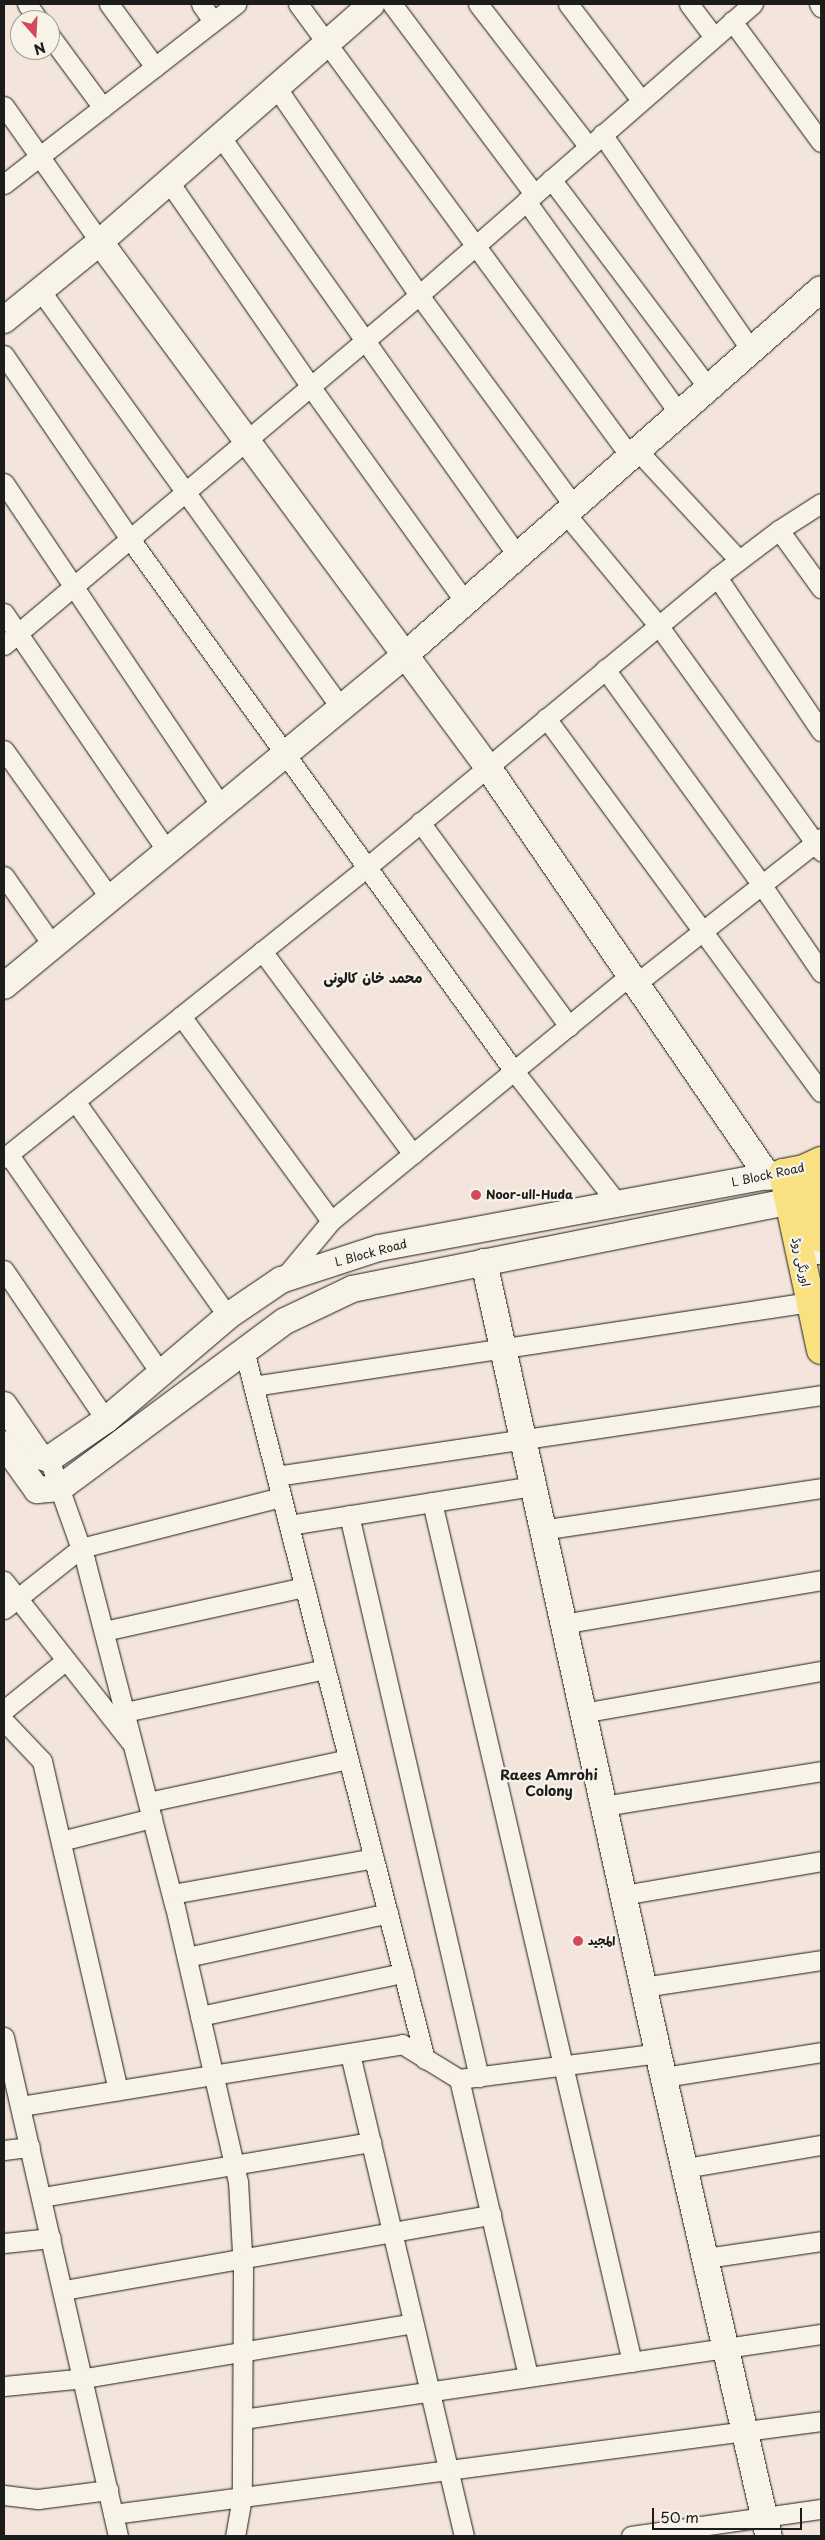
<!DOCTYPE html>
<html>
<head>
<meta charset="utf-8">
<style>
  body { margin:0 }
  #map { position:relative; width:825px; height:2540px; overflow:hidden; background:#f4e5dc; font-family:"Playpen Sans","Playpen Sans Arabic",sans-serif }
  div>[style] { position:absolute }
  .roads { filter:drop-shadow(0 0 1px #1c1c1c) drop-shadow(0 0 1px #1c1c1c) }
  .street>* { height:19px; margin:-9.5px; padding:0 9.5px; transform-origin:9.5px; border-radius:9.5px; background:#f7f3e8 }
  .secondary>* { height:26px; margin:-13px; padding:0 13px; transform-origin:13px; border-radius:13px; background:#f7f3e8 }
  .primary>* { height:28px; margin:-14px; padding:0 14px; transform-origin:14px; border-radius:14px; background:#f9e181 }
  .dots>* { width:14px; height:14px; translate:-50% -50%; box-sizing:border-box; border:2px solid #f7f3e8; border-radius:50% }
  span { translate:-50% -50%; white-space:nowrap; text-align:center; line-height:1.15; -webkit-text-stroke:4.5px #f7f3e8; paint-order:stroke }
  .street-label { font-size:12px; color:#1c1c1c }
  .poi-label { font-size:12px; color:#1c1c1c; font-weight:700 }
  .left { translate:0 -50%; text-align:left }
  .neighbourhood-label { font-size:14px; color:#1c1c1c; font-weight:700 }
  .frame { position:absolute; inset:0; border:5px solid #1c1c1c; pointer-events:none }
  .north { position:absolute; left:10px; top:10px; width:50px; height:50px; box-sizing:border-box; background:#f7f3e8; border:1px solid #9f9d96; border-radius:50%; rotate:161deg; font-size:14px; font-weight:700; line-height:20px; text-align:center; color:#1c1c1c }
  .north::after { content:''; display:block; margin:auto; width:18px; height:22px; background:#d1495b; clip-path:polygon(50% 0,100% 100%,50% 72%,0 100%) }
  .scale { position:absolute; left:652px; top:2508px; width:150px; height:22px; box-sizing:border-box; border:2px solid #1c1c1c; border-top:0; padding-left:6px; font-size:15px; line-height:18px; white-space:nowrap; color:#1c1c1c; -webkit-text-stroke:4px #f7f3e8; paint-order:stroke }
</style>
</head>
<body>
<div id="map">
  <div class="roads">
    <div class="street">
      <div style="left:27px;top:4px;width:19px;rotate:55deg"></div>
      <div style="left:109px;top:4px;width:78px;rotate:53.9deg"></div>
      <div style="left:201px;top:4px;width:21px;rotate:55deg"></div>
      <div style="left:298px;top:4px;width:561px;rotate:53.7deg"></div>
      <div style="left:392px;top:4px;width:237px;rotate:53.2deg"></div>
      <div style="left:478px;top:4px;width:180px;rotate:52.2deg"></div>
      <div style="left:568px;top:4px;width:121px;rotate:52.8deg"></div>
      <div style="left:689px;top:4px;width:41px;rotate:52.9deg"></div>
      <div style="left:819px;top:4px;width:4px;rotate:56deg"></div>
      <div style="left:732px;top:21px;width:150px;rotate:53.7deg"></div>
      <div style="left:50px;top:36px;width:89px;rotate:53.6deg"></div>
      <div style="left:276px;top:87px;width:252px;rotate:55.5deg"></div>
      <div style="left:419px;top:295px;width:262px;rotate:53.7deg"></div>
      <div style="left:4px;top:106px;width:166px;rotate:54.8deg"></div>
      <div style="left:602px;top:134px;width:262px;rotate:55.4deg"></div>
      <div style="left:220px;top:136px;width:514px;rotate:54.67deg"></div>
      <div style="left:551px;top:179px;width:261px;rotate:53deg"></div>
      <div style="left:169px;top:182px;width:248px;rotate:55.3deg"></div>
      <div style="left:310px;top:386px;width:266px;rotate:54.3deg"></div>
      <div style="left:4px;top:184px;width:294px;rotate:-37.8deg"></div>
      <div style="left:526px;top:201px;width:261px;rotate:54.2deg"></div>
      <div style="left:40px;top:290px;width:515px;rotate:54.24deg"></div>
      <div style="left:4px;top:355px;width:223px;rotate:55.6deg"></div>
      <div style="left:130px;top:539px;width:656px;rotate:54.18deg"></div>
      <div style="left:514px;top:1071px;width:167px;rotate:52deg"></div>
      <div style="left:637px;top:450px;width:150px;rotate:47.2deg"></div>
      <div style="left:4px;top:483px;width:391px;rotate:56.1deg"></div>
      <div style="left:565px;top:513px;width:146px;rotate:50.3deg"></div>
      <div style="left:658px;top:625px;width:279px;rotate:54.2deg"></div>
      <div style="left:779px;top:530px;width:72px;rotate:54.1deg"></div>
      <div style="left:717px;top:577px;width:186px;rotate:56deg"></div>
      <div style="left:4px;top:613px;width:288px;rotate:55.6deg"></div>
      <div style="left:4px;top:645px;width:543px;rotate:-40.14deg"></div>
      <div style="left:419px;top:295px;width:443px;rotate:-41.1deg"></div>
      <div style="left:605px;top:669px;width:266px;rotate:54deg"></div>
      <div style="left:761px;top:884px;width:107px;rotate:55.7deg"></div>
      <div style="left:546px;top:718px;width:464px;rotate:53.7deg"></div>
      <div style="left:4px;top:750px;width:182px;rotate:54.4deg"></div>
      <div style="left:420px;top:822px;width:253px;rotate:53.9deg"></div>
      <div style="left:4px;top:876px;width:85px;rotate:55deg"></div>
      <div style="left:262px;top:951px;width:253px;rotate:53.4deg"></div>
      <div style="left:638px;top:982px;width:233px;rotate:-38.2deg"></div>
      <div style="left:181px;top:1016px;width:254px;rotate:53.8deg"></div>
      <div style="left:75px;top:1101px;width:264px;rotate:54.6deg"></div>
      <div style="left:9px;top:1155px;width:264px;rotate:55.2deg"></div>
      <div style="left:4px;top:1158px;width:465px;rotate:-38.7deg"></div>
      <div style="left:367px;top:867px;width:455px;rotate:-39.6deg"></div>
      <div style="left:717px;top:577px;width:78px;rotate:-37.2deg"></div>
      <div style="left:779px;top:530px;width:50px;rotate:-32.7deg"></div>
      <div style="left:800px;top:1254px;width:21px"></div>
      <div style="left:4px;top:1270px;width:181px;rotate:55.8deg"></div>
      <div style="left:282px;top:1280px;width:77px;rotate:-50.3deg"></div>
      <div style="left:331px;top:1221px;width:389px;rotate:-39.4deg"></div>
      <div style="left:244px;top:1350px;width:732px;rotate:75.68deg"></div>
      <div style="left:253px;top:1386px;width:563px;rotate:-8.58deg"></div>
      <div style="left:49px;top:1459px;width:107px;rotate:70.4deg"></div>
      <div style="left:85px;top:1560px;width:358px;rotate:75.5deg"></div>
      <div style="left:175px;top:1907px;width:281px;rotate:77.1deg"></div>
      <div style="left:238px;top:2181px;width:89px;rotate:86.8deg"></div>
      <div style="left:243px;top:2270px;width:227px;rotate:90.3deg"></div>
      <div style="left:242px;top:2497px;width:40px;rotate:100deg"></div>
      <div style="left:276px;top:1476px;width:551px;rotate:-8.45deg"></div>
      <div style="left:432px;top:1502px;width:883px;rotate:76.91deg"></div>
      <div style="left:349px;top:1515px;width:577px;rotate:76.98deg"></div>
      <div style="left:289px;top:1525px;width:246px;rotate:-9.1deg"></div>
      <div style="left:541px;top:1530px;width:283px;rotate:-8.5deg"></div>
      <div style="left:4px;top:1581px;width:204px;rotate:51.8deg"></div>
      <div style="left:4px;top:1609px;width:98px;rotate:-38.4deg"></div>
      <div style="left:81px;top:1548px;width:206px;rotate:-14.3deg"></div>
      <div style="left:562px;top:1624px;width:263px;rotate:-9.6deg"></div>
      <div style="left:104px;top:1631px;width:205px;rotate:-12.4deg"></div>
      <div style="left:4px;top:1710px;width:78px;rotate:-38.8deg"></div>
      <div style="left:125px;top:1712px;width:205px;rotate:-12.1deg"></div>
      <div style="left:582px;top:1713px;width:243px;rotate:-10deg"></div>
      <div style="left:4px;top:1721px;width:55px;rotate:46.5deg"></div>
      <div style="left:42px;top:1761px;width:338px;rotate:77deg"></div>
      <div style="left:148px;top:1802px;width:205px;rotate:-12.1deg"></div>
      <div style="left:603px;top:1806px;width:221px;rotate:-9.1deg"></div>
      <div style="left:61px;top:1841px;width:94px;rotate:-14.2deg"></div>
      <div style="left:172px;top:1894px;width:205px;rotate:-10.1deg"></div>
      <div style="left:623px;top:1895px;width:201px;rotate:-9.7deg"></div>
      <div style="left:187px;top:1957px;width:206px;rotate:-12.3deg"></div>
      <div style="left:643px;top:1987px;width:180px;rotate:-8.6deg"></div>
      <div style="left:200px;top:2016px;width:208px;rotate:-12deg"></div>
      <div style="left:4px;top:2037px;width:512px;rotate:77.13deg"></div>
      <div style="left:350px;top:2054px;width:495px;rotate:76.7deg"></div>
      <div style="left:664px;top:2077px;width:159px;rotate:-9deg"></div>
      <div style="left:459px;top:2079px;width:305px;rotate:76.9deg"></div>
      <div style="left:21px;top:2106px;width:386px;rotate:-9.2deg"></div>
      <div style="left:402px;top:2044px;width:67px;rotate:31.6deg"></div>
      <div style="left:459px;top:2079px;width:201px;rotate:-7.4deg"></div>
      <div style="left:4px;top:2150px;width:26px;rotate:-7deg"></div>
      <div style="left:685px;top:2168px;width:138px;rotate:-9.6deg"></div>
      <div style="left:42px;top:2197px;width:334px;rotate:-9.5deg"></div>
      <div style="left:4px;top:2243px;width:47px;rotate:-6.1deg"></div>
      <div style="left:706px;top:2258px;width:116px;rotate:-8.4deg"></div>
      <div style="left:64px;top:2290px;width:434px;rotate:-10deg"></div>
      <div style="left:4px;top:2386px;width:81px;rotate:-5.6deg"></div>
      <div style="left:85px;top:2378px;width:333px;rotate:-9.5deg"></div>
      <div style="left:243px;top:2419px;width:584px;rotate:-8.37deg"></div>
      <div style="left:4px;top:2495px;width:34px;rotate:7deg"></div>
      <div style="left:38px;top:2499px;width:71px;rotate:-7.3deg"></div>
      <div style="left:113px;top:2514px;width:714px;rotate:-7.48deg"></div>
      <div style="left:631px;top:2536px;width:192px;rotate:-8.1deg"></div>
    </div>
    <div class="secondary">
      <div style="left:100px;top:242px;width:651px;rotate:53.55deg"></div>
      <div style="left:487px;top:766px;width:498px;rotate:55.6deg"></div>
      <div style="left:4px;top:320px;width:124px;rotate:-39.1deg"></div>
      <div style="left:100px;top:242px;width:361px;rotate:-41.2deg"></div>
      <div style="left:4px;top:986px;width:519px;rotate:-39.52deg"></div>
      <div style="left:404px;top:656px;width:555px;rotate:-41.35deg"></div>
      <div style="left:484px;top:1262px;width:810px;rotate:77.59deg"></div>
      <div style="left:658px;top:2053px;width:496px;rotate:77.1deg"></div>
      <div style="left:4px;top:1405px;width:62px;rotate:55.5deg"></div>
      <div style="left:39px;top:1456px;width:10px;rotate:17deg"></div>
      <div style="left:49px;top:1459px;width:69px;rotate:-34.4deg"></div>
      <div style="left:106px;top:1420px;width:160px;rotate:-40.4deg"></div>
      <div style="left:228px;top:1316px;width:64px;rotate:-34.2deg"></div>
      <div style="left:281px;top:1280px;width:103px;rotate:-18.1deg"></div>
      <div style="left:379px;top:1248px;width:410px;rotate:-10.5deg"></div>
      <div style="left:4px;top:1444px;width:57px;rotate:54.3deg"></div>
      <div style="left:37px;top:1490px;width:23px;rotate:-5deg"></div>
      <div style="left:60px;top:1488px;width:280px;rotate:-36.6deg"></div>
      <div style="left:285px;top:1321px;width:74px;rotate:-25.5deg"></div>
      <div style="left:352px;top:1289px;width:446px;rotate:-11.3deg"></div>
    </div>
    <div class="primary">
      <div style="left:821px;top:1161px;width:19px;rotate:155deg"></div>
      <div style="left:804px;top:1169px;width:21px;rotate:169deg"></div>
      <div style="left:783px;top:1173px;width:181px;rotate:77.9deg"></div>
      <div style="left:804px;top:1169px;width:71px;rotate:76.2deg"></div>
    </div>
  </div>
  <div class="dots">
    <div style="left:476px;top:1195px;background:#d1495b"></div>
    <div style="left:578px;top:1941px;background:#d1495b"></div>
  </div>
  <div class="street-label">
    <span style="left:768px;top:1175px;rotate:-12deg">L Block Road</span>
    <span style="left:371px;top:1253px;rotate:-15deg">L Block Road</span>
    <span style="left:801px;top:1262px;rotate:78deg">اورنگی روڈ</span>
  </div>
  <div class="poi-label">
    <span class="left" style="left:486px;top:1195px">Noor-ull-Huda</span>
    <span class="left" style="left:588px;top:1941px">المجید</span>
  </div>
  <div class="neighbourhood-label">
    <span style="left:373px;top:978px">محمد خان کالونی</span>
    <span style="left:549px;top:1783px">Raees Amrohi<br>Colony</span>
  </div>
  <div class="frame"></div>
  <div class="north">N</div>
  <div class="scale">50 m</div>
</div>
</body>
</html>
